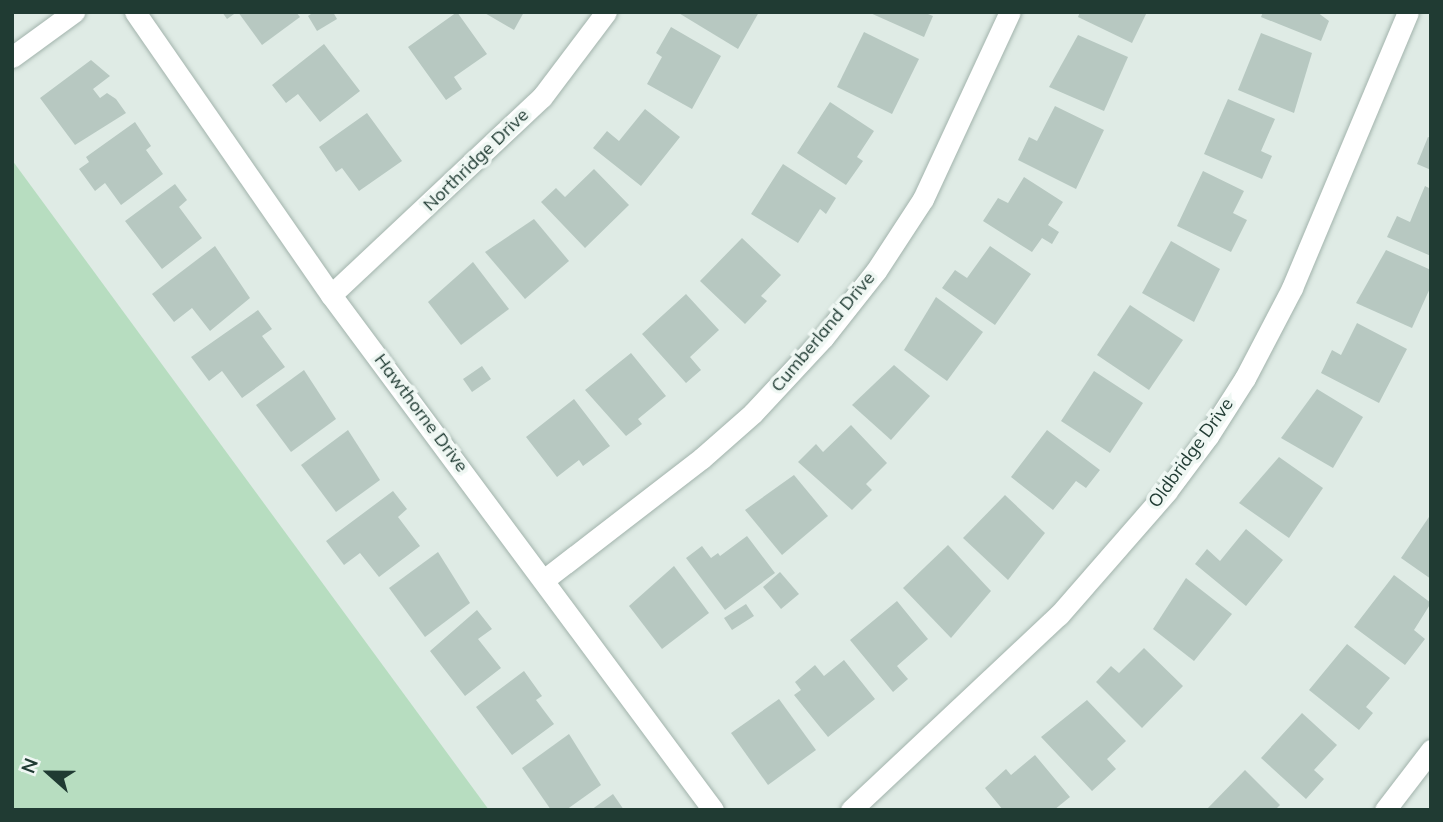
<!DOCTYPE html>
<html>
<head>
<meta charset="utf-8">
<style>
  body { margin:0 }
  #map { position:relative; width:1443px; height:822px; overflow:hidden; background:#dfebe5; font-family:Mulish,sans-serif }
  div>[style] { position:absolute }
  .green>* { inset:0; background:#b7ddc0 }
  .building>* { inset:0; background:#b7c8c1 }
  .roads { filter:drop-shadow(0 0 2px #a2b3ac) drop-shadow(0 0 2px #a2b3ac) }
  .minor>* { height:21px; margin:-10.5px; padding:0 10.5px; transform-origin:10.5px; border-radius:10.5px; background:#fff }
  span { translate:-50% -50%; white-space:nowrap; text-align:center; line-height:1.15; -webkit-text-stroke:7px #eff7f3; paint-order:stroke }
  .street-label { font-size:18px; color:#203b33 }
  .frame { position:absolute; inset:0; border:14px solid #203b33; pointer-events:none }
  .north { position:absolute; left:14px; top:738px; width:70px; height:70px; -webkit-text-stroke:5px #eff7f3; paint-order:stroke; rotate:291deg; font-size:19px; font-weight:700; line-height:28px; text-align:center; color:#203b33 }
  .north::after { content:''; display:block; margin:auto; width:24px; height:32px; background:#203b33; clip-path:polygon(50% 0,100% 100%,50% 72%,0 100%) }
</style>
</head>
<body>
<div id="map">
  <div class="green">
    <div style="clip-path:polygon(12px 160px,489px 810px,12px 810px)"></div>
  </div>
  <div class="building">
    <div style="clip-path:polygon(222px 12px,237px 12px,227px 19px)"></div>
    <div style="clip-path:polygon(238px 12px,296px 12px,300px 17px,262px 45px)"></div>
    <div style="clip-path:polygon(314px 12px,333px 12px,337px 19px,317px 31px,308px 16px)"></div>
    <div style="clip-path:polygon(457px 12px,487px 54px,454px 77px,462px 89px,446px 100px,408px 47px)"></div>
    <div style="clip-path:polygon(483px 12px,524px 12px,514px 30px)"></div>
    <div style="clip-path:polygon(677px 12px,759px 12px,738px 49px)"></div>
    <div style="clip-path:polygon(868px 12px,923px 12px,933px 16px,924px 37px)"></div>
    <div style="clip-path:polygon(1080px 12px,1147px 12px,1132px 43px,1078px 17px)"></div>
    <div style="clip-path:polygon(1263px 12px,1317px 12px,1329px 21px,1321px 41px,1261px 17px)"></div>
    <div style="clip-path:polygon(671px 27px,721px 56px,692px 109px,647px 84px,662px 57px,656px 53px)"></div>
    <div style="clip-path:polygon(864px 32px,919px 59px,892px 114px,837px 87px)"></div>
    <div style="clip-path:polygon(1261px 33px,1312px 53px,1294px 113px,1238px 90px)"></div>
    <div style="clip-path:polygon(1078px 35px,1128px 57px,1104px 111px,1049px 87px)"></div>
    <div style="clip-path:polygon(324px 44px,360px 91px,320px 122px,298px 94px,286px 103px,272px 85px)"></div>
    <div style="clip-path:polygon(91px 60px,110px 76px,93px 89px,100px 98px,107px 93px,116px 99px,126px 113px,75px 145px,40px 98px)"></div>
    <div style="clip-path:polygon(1228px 99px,1275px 119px,1261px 151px,1272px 156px,1262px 179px,1204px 154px)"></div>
    <div style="clip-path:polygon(830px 102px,874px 131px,857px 157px,863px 161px,846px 185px,797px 153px)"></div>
    <div style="clip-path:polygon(1055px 106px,1104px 130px,1076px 189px,1018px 160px,1029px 137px,1037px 141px)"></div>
    <div style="clip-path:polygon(645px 109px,680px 137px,641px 186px,593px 148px,607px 131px,619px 141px)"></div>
    <div style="clip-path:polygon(367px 113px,402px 161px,359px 191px,342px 168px,336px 172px,319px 147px)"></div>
    <div style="clip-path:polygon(135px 122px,151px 146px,146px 150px,163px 174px,121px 205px,105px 183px,95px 191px,79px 169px,89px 162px,86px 157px)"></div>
    <div style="clip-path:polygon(1428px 137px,1431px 138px,1431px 170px,1417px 164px)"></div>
    <div style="clip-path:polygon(783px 164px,836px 198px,826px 214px,820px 209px,798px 243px,751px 214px)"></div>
    <div style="clip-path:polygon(594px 169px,629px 205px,585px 248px,541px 202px,556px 188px,565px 197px)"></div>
    <div style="clip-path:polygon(1203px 171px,1244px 191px,1233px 213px,1247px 220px,1231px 252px,1177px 226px)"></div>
    <div style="clip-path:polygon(1024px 177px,1063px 202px,1048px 225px,1059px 232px,1052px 244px,1042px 238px,1032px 252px,983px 221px,998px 198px,1008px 203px)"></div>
    <div style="clip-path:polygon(175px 184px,187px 200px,179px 207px,202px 238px,162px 269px,125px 221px)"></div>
    <div style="clip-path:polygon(1425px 186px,1431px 189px,1431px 256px,1387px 237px,1397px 216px,1410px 222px)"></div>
    <div style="clip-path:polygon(534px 219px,569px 261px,525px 299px,485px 252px)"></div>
    <div style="clip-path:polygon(742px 238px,781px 275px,761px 296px,767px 301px,745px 324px,700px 281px)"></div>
    <div style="clip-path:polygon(1171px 241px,1220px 269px,1194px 322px,1142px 293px)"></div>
    <div style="clip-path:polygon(215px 246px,250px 298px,210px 331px,192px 308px,174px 322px,152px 294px)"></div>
    <div style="clip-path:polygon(990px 246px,1031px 274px,995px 325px,942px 288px,955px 270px,967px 278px)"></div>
    <div style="clip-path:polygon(1386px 250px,1431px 270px,1431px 286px,1412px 328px,1356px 303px)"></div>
    <div style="clip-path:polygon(473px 262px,509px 309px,461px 345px,428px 302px)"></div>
    <div style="clip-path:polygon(686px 294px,719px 330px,690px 357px,701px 370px,686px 383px,642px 334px)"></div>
    <div style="clip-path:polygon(936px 297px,983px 332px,947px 381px,904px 350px)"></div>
    <div style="clip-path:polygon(1130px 305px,1183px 340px,1149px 390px,1097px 355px)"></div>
    <div style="clip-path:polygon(258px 310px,272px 329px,262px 336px,285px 367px,242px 398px,222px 371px,209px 381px,191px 357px)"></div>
    <div style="clip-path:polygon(1357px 323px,1407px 349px,1379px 403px,1321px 373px,1332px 350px,1341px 355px)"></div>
    <div style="clip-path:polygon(631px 353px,666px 396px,638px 419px,642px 424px,626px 436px,585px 390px)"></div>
    <div style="clip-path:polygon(894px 365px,930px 396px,891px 440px,852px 405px)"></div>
    <div style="clip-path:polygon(482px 366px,491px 379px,472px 392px,463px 379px)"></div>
    <div style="clip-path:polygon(304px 370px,336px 419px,291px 452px,256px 405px)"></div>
    <div style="clip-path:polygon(1094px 371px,1143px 403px,1110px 453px,1061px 421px)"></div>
    <div style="clip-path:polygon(1317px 389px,1363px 417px,1333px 468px,1281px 438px)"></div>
    <div style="clip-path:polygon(574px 399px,610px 446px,583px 466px,579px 460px,557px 477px,526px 437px)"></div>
    <div style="clip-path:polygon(851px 425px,887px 463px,866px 484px,872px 490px,852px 510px,798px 462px,816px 444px,823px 452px)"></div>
    <div style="clip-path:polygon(348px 430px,380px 480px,336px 512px,301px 465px)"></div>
    <div style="clip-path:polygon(1047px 430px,1100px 470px,1086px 488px,1076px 481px,1053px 510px,1011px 477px)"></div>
    <div style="clip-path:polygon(1279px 457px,1323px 488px,1289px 538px,1239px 503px)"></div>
    <div style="clip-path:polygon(794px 475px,828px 516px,782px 555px,745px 510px)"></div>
    <div style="clip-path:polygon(393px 491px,407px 509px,398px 517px,420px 546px,379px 577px,360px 553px,344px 565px,326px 541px)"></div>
    <div style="clip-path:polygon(1005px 495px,1045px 533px,1008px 580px,963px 538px)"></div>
    <div style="clip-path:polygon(1431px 514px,1431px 579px,1401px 558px)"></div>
    <div style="clip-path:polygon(1246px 529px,1283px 560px,1246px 606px,1195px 564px,1207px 549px,1220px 561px)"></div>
    <div style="clip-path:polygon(747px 536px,775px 573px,725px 610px,686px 558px,702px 546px,711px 558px,718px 553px,720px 556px)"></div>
    <div style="clip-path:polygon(948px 545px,991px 591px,951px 638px,903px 588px)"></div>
    <div style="clip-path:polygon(438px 552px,470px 603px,425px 637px,389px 588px)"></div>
    <div style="clip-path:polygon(674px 566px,709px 613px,662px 649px,629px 606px)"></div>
    <div style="clip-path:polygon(780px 572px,799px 594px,781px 609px,763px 587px)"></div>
    <div style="clip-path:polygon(1394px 575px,1431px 603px,1414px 630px,1425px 639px,1405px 665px,1354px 627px)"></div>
    <div style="clip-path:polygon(1186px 578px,1232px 614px,1194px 661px,1153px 629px)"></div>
    <div style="clip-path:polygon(897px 601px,928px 639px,897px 666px,908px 679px,893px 692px,850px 640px)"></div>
    <div style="clip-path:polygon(746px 604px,754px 616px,732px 630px,724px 618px)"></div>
    <div style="clip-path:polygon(477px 610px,492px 629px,478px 639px,501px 668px,465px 696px,430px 651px)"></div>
    <div style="clip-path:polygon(1347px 644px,1390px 678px,1366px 707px,1373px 713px,1359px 730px,1309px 690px)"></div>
    <div style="clip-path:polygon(1144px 648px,1183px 686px,1142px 728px,1096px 682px,1111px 666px,1119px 673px)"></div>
    <div style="clip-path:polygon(844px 660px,875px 699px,828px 737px,794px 695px,801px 690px,795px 682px,815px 665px,824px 676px)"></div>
    <div style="clip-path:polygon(524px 671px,542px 696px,536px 700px,554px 724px,512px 755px,476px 707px)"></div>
    <div style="clip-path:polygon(779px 699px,816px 750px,768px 785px,731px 733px)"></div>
    <div style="clip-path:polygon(1087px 700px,1126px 741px,1107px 759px,1116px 769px,1092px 791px,1041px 737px)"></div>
    <div style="clip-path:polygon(1302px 713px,1337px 745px,1314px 770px,1324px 779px,1306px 799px,1261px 758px)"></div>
    <div style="clip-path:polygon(569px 734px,601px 785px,566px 810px,551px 810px,522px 768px)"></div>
    <div style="clip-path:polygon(1035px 755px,1070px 797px,1054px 810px,1003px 810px,985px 788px,1006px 769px,1011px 775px)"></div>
    <div style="clip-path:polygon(1245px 770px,1280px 805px,1275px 810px,1206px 810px)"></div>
    <div style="clip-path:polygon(613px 794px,624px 810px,591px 810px)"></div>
  </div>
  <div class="roads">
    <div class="minor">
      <div style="left:135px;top:12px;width:344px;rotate:55.3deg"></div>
      <div style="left:331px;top:295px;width:641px;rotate:53.43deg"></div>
      <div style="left:12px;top:57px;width:77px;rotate:-36deg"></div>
      <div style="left:331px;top:295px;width:289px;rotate:-43.2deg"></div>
      <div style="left:542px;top:97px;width:106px;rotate:-53deg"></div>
      <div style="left:545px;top:579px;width:198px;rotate:-37.6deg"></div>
      <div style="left:702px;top:458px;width:68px;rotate:-41.4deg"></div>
      <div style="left:753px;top:413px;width:103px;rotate:-47deg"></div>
      <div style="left:823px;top:338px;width:85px;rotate:-51.7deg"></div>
      <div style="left:876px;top:271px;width:86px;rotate:-56.9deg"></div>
      <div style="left:923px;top:199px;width:206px;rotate:-65.1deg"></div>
      <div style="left:851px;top:810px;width:285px;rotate:-43.2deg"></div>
      <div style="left:1059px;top:615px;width:164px;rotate:-48.9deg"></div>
      <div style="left:1167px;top:491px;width:69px;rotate:-53.3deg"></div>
      <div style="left:1208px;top:436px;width:69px;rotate:-57.5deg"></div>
      <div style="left:1245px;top:378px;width:102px;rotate:-62.4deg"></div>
      <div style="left:1292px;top:288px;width:299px;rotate:-67.2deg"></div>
      <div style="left:1385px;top:810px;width:76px;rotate:-52.5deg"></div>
    </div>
  </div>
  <div class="street-label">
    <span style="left:476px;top:160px;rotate:-44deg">Northridge Drive</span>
    <span style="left:823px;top:332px;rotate:-50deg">Cumberland Drive</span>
    <span style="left:421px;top:413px;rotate:53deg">Hawthorne Drive</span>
    <span style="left:1191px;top:453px;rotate:-54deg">Oldbridge Drive</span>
  </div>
  <div class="frame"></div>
  <div class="north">N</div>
</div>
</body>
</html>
